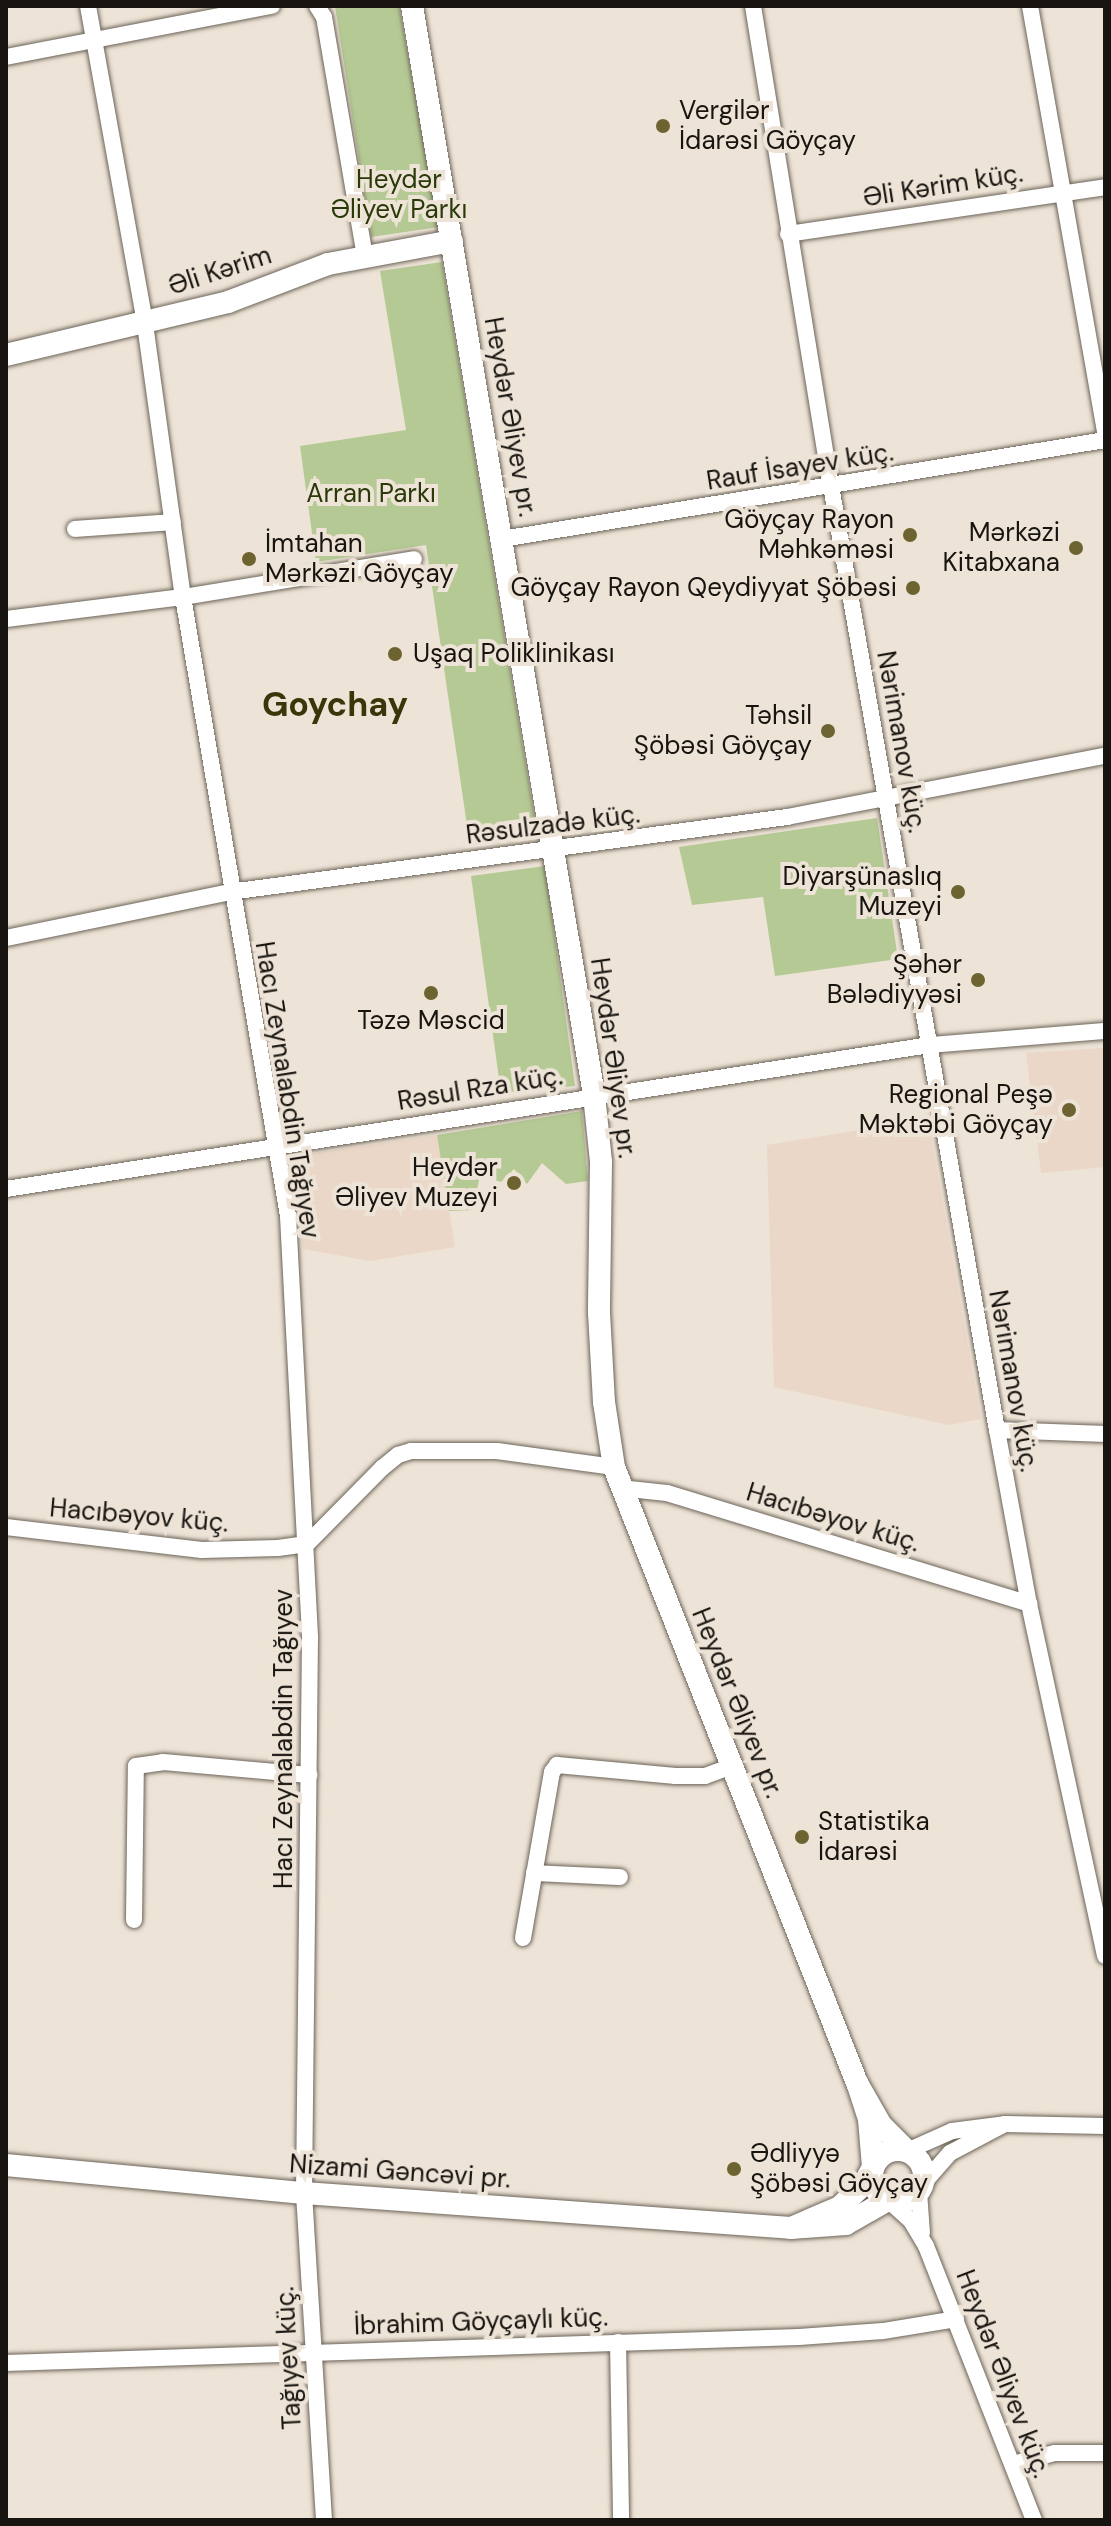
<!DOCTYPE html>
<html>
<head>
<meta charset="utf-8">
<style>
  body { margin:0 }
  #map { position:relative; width:1111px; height:2526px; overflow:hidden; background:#ede3d6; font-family:"DM Sans",sans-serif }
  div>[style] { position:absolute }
  .education>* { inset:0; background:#ead7c8 }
  .green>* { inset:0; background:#b4c994 }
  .roads { filter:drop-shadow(0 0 2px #6c6459) drop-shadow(0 0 2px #6c6459) }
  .minor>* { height:16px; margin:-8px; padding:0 8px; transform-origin:8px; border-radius:8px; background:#fff }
  .major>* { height:22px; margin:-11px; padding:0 11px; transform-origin:11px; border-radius:11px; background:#fff }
  .major>.ring { margin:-11px; padding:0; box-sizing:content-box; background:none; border:22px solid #fff; border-radius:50% }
  .dots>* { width:22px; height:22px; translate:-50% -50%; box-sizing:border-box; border:4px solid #ede3d6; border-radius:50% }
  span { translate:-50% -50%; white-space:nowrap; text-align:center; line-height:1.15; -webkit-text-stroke:8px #ede3d6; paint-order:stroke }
  .poi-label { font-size:26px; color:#181511 }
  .left { translate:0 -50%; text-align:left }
  .right { translate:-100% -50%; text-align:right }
  .park-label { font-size:26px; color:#293907 }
  .street-label { font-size:26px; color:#181511 }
  .district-label { font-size:34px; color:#3d350a; font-weight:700 }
  .frame { position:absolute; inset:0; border:8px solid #181511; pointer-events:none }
</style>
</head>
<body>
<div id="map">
  <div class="education">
    <div style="clip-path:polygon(1105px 1048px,1105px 1167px,1041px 1173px,1026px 1053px)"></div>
    <div style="clip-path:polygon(928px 1119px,981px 1419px,949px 1425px,774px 1387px,767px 1145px)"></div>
    <div style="clip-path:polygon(437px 1135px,455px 1247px,370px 1261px,303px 1249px,294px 1156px)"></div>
  </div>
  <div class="green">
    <div style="clip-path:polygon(335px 6px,399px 6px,439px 227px,371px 237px)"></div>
    <div style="clip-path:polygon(442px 262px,537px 832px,469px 839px,426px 545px,316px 562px,300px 446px,406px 430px,380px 271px)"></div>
    <div style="clip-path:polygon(877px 818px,898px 959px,775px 976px,763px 897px,692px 905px,679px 847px)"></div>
    <div style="clip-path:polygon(545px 866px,575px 1086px,501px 1093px,471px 876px)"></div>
    <div style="clip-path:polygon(582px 1111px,588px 1181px,566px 1184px,542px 1163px,527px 1184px,514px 1169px,501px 1182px,480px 1175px,473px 1210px,449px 1211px,437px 1135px)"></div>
  </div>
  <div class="roads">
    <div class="minor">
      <div style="left:88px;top:6px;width:323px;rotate:79.8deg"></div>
      <div style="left:145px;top:324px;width:276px;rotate:82.1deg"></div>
      <div style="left:183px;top:597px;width:628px;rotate:80.37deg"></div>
      <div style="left:288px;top:1216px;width:423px;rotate:87deg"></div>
      <div style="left:310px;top:1638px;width:555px;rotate:90.62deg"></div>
      <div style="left:304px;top:2193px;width:328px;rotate:86.5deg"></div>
      <div style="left:317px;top:6px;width:13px;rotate:58deg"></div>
      <div style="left:324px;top:17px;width:243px;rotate:80.3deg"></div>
      <div style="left:753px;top:6px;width:486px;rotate:80.8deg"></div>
      <div style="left:831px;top:486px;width:958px;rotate:80.03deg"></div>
      <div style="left:997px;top:1430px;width:177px;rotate:79.6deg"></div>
      <div style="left:1029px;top:1604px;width:360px;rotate:77.8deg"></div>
      <div style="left:1030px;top:6px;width:432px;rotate:80deg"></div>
      <div style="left:6px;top:57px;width:271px;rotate:-10.9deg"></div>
      <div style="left:788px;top:234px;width:320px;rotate:-8.4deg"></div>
      <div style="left:75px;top:529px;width:98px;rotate:-4.1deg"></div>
      <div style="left:502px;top:539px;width:611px;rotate:-9.32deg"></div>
      <div style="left:6px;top:619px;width:178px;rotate:-7.1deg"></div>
      <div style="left:183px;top:597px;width:234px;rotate:-9.3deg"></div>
      <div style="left:6px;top:938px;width:229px;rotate:-11.6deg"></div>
      <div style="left:230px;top:892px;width:562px;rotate:-7.67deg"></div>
      <div style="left:787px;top:817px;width:324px;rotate:-10.9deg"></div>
      <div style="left:6px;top:1189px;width:935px;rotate:-8.86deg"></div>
      <div style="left:930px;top:1045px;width:176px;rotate:-4.6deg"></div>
      <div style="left:997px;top:1430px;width:108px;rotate:2.1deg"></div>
      <div style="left:620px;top:1488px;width:47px;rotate:6.1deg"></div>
      <div style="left:667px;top:1493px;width:379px;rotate:17deg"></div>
      <div style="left:6px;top:1527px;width:197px;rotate:6.7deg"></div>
      <div style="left:202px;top:1550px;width:76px;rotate:-1.5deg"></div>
      <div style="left:278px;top:1548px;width:29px;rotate:-8deg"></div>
      <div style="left:307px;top:1544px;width:107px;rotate:-45.4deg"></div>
      <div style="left:382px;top:1468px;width:21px;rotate:-39deg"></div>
      <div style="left:398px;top:1455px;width:14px;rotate:-17deg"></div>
      <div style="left:411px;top:1451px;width:86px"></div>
      <div style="left:497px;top:1451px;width:118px;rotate:7.8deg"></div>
      <div style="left:534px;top:1873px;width:86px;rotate:2.7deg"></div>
      <div style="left:134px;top:1920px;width:154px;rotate:-89.3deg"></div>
      <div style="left:136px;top:1766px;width:27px;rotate:-8deg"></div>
      <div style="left:163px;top:1762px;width:147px;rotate:5.1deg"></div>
      <div style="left:523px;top:1938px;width:169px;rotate:-80.1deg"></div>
      <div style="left:552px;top:1772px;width:9px;rotate:-54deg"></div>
      <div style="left:557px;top:1765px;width:119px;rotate:5.3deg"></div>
      <div style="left:675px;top:1776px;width:30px"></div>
      <div style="left:705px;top:1776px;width:29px;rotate:-20deg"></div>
      <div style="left:1005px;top:2124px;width:100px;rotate:1.1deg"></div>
      <div style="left:907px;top:2151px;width:49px;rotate:-24deg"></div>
      <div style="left:952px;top:2131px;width:53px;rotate:-7.5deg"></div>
      <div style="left:1005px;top:2124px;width:62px;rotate:152.2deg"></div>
      <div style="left:950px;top:2153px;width:43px;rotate:131.2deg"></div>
      <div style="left:919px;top:2192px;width:41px;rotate:85.8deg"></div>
      <div style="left:888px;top:2200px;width:31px;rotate:42deg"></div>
      <div style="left:911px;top:2221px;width:29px;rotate:59deg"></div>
      <div style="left:926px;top:2246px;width:295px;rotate:68.5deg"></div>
      <div style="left:618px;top:2342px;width:178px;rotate:89deg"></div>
      <div style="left:6px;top:2363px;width:793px;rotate:-1.88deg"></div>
      <div style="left:799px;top:2337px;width:84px;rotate:-4.1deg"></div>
      <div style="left:883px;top:2331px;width:74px;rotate:-9.3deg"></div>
      <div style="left:1013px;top:2464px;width:43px;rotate:-14.7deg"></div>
      <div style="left:1055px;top:2453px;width:50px"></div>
    </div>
    <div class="major">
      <div style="left:412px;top:6px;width:1104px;rotate:80.51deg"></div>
      <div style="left:594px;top:1095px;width:67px;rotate:84deg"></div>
      <div style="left:601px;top:1162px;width:151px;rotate:90.8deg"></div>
      <div style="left:599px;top:1313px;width:89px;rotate:86.8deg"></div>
      <div style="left:604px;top:1402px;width:66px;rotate:81.3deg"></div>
      <div style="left:614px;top:1467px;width:662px;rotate:68.47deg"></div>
      <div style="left:6px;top:355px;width:228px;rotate:-13.4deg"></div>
      <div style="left:228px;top:302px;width:107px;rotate:-20.8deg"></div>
      <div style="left:328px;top:264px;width:126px;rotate:-10.5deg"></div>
      <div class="ring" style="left:872px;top:2150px;width:30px;height:30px"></div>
      <div style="left:6px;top:2165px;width:299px;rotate:5.4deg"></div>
      <div style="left:304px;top:2193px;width:488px;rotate:4.1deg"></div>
      <div style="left:888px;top:2200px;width:48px;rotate:150.3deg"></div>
      <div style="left:846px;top:2224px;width:55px;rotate:175.8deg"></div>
      <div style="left:791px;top:2228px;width:53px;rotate:-23.2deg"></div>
      <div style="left:840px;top:2207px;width:33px;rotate:-44deg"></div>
      <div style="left:864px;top:2184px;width:19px;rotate:-62deg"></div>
      <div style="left:873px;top:2167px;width:48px;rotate:-94.8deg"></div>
      <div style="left:869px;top:2119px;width:38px;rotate:-108deg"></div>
      <div style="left:857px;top:2083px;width:48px;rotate:60.3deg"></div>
      <div style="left:881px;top:2125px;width:37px;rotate:45deg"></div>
    </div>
  </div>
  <div class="dots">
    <div style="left:663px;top:126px;background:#6d6330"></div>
    <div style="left:910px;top:535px;background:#6d6330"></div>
    <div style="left:1076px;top:548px;background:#6d6330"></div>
    <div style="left:249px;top:559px;background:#6d6330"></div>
    <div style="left:913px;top:588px;background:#6d6330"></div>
    <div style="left:395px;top:654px;background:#6d6330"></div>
    <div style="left:828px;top:731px;background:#6d6330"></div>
    <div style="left:958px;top:892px;background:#6d6330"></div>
    <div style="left:978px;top:980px;background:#6d6330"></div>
    <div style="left:431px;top:993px;background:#6d6330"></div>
    <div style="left:1069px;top:1110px;background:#6d6330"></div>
    <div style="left:514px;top:1183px;background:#6d6330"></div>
    <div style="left:802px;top:1837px;background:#6d6330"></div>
    <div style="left:734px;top:2169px;background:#6d6330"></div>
  </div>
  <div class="poi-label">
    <span class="left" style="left:679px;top:126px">Vergilər<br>İdarəsi Göyçay</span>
    <span class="right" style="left:894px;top:535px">Göyçay Rayon<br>Məhkəməsi</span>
    <span class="right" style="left:1060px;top:548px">Mərkəzi<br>Kitabxana</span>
    <span class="left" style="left:265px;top:559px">İmtahan<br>Mərkəzi Göyçay</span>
    <span class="right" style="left:897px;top:588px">Göyçay Rayon Qeydiyyat Şöbəsi</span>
    <span class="left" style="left:413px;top:654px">Uşaq Poliklinikası</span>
    <span class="right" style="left:812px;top:731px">Təhsil<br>Şöbəsi Göyçay</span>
    <span class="right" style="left:942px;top:892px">Diyarşünaslıq<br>Muzeyi</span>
    <span class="right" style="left:962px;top:980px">Şəhər<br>Bələdiyyəsi</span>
    <span style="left:431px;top:1021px">Təzə Məscid</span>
    <span class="right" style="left:1053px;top:1110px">Regional Peşə<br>Məktəbi Göyçay</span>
    <span class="right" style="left:498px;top:1183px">Heydər<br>Əliyev Muzeyi</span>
    <span class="left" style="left:818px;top:1837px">Statistika<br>İdarəsi</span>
    <span class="left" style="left:750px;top:2169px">Ədliyyə<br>Şöbəsi Göyçay</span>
  </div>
  <div class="park-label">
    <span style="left:399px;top:195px">Heydər<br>Əliyev Parkı</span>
    <span style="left:371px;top:494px">Arran Parkı</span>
  </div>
  <div class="street-label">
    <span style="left:943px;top:186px;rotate:-9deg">Əli Kərim küç.</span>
    <span style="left:220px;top:271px;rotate:-18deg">Əli Kərim</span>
    <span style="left:510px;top:417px;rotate:80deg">Heydər Əliyev pr.</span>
    <span style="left:800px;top:467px;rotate:-9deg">Rauf İsayev küç.</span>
    <span style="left:901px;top:742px;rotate:80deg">Nərimanov küç.</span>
    <span style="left:553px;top:825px;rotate:-7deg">Rəsulzadə küç.</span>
    <span style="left:613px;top:1058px;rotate:82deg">Heydər Əliyev pr.</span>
    <span style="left:480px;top:1089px;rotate:-9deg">Rəsul Rza küç.</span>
    <span style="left:287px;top:1090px;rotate:81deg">Hacı Zeynalabdin Tağıyev</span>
    <span style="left:1013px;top:1381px;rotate:80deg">Nərimanov küç.</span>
    <span style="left:139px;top:1516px;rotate:5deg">Hacıbəyov küç.</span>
    <span style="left:833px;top:1518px;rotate:17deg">Hacıbəyov küç.</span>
    <span style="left:737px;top:1703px;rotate:68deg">Heydər Əliyev pr.</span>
    <span style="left:284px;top:1739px;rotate:-90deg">Hacı Zeynalabdin Tağıyev</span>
    <span style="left:400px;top:2172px;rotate:4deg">Nizami Gəncəvi pr.</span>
    <span style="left:481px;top:2322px;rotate:-2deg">İbrahim Göyçaylı küç.</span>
    <span style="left:289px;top:2358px;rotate:-93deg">Tağıyev küç.</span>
    <span style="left:1003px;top:2374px;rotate:69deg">Heydər Əliyev küç.</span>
  </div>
  <div class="district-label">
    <span style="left:335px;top:705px">Goychay</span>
  </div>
  <div class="frame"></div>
</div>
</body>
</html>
